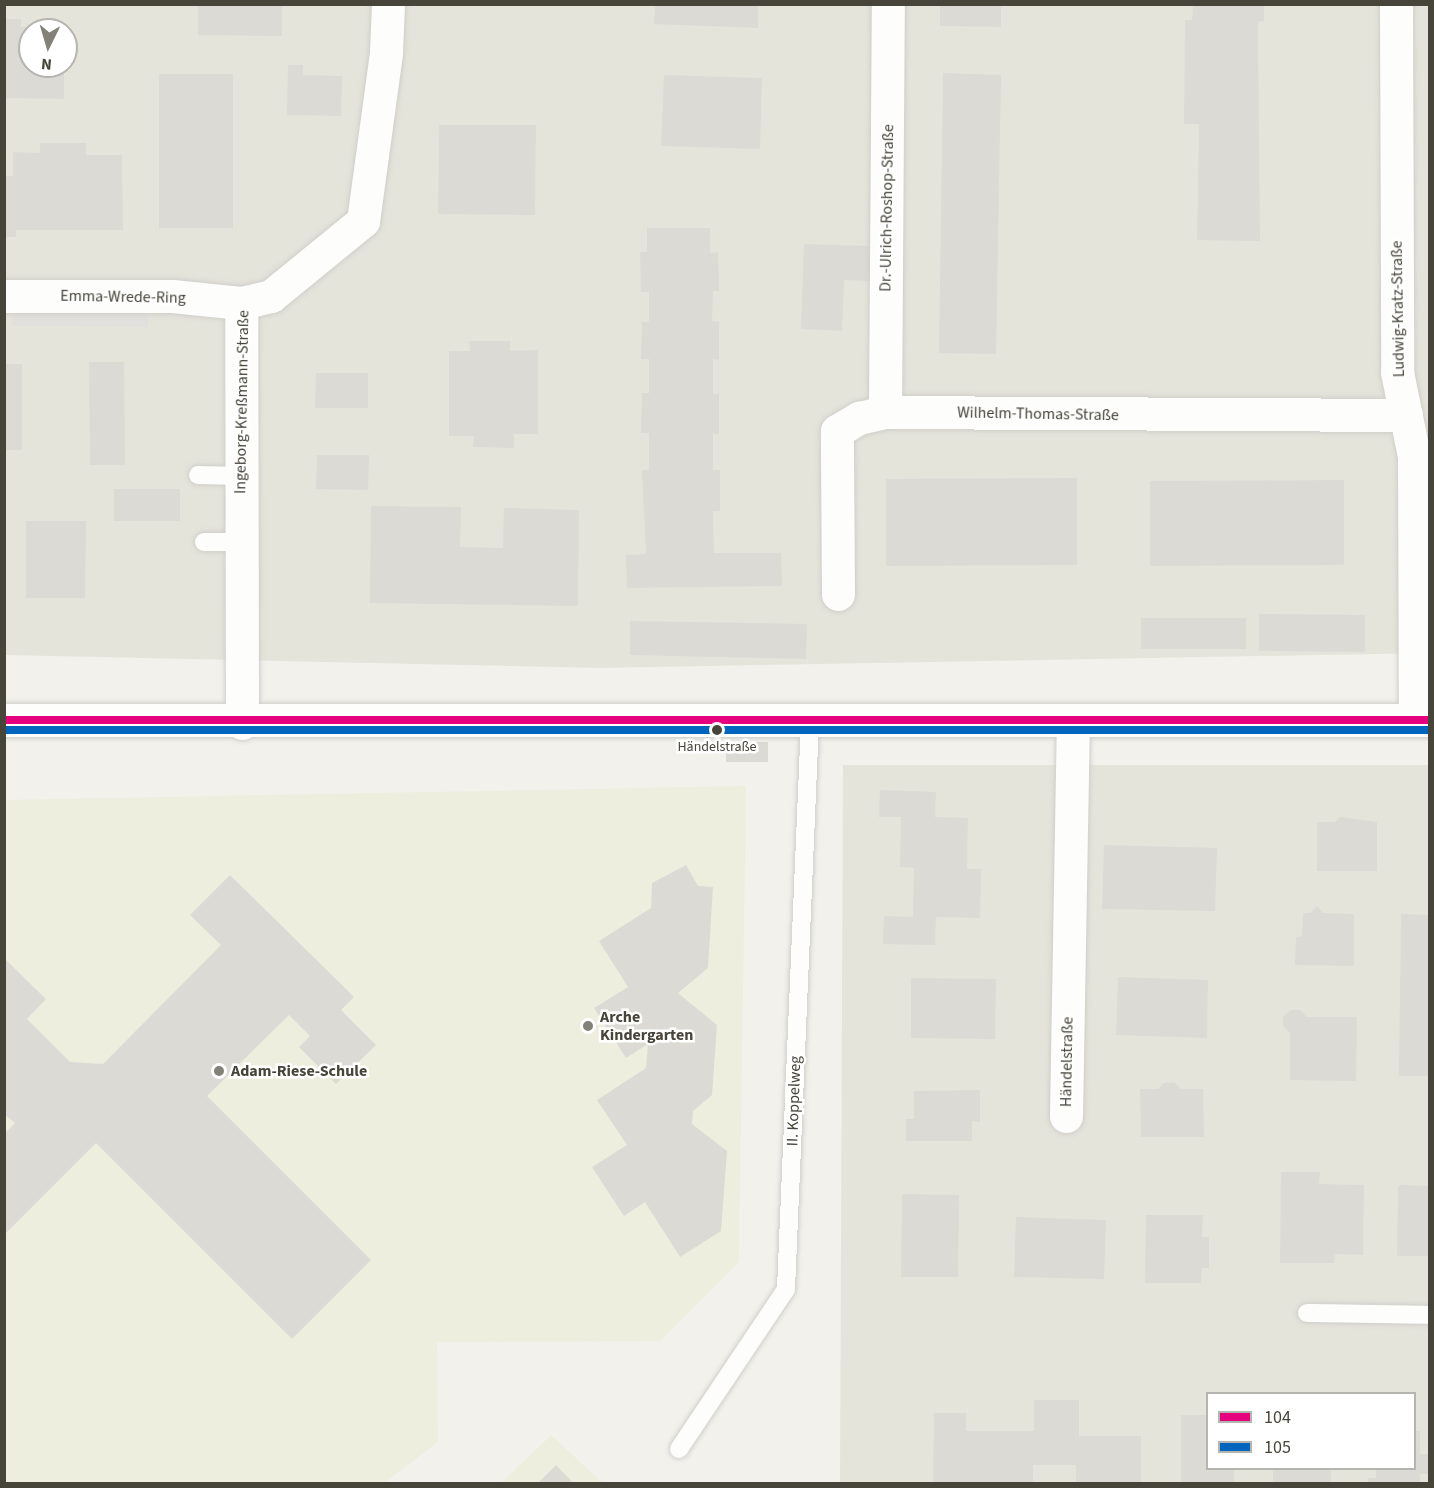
<!DOCTYPE html>
<html>
<head>
<meta charset="utf-8">
<style>
  body { margin:0 }
  #map { position:relative; width:1434px; height:1488px; overflow:hidden; background:#f2f1ec; font-family:"Source Sans 3",sans-serif }
  div>[style] { position:absolute }
  .residential>* { inset:0; background:#e5e4db }
  .education>* { inset:0; background:#eeeedf }
  .parking>* { inset:0; background:#e1e0dc }
  .building>* { inset:0; background:#dbdad5 }
  .roads { filter:drop-shadow(0 0 2px #cfcfca) drop-shadow(0 0 2px #cfcfca) }
  .service>* { height:18px; margin:-9px; padding:0 9px; transform-origin:9px; border-radius:9px; background:#fdfdfc }
  .minor>* { height:33px; margin:-16.5px; padding:0 16.5px; transform-origin:16.5px; border-radius:16.5px; background:#fdfdfc }
  .tertiary>* { height:33px; margin:-16.5px; padding:0 16.5px; transform-origin:16.5px; border-radius:16.5px; background:#fdfdfc }
  .bus-1>* { height:8px; margin:-4px; padding:0 4px; transform-origin:4px; border-radius:4px; background:#e5007d }
  .bus-2>* { height:8px; margin:-4px; padding:0 4px; transform-origin:4px; border-radius:4px; background:#0065bd }
  .dots>* { width:16px; height:16px; translate:-50% -50%; box-sizing:border-box; border:3px solid #fff; border-radius:50% }
  span { translate:-50% -50%; white-space:nowrap; text-align:center; line-height:1.15; -webkit-text-stroke:5px #fff; paint-order:stroke }
  .bus-label { font-size:14px; color:#474539 }
  .street-label { font-size:16px; color:#474539 }
  .poi-label { font-size:16px; color:#474539; font-weight:700 }
  .left { translate:0 -50%; text-align:left }
  .frame { position:absolute; inset:0; border:6px solid #474539; pointer-events:none }
  .legend { position:absolute; left:1206px; top:1392px; width:210px; height:78px; box-sizing:border-box; background:#fff; border:2px solid #b5b5b0; margin:0; padding:8px 10px; list-style:none; font-size:18px; color:#474539 }
  .legend li { display:flex; align-items:center; gap:12px; height:30px }
  .legend b { width:30px; border:2px solid #b5b5b0 }
  .north { position:absolute; left:18px; top:18px; width:60px; height:60px; box-sizing:border-box; background:#fff; border:2px solid #b5b5b0; border-radius:50%; rotate:185deg; font-size:16px; font-weight:700; line-height:24px; text-align:center; color:#474539 }
  .north::after { content:''; display:block; margin:auto; width:21px; height:27px; background:#838178; clip-path:polygon(50% 0,100% 100%,50% 72%,0 100%) }
</style>
</head>
<body>
<div id="map">
  <div class="residential">
    <div style="clip-path:polygon(evenodd,5px 5px,1429px 5px,1429px 653px,601px 668px,5px 655px,5px 5px,30px 30px,66px 30px,66px 66px,30px 66px,30px 30px)"></div>
    <div style="clip-path:polygon(evenodd,843px 765px,1429px 765px,1429px 1483px,840px 1484px,843px 765px,1208px 1394px,1414px 1394px,1414px 1468px,1208px 1468px,1208px 1394px)"></div>
  </div>
  <div class="education">
    <div style="clip-path:polygon(746px 786px,739px 1262px,660px 1341px,437px 1342px,438px 1442px,384px 1483px,5px 1483px,4px 800px)"></div>
    <div style="clip-path:polygon(551px 1435px,603px 1483px,500px 1484px)"></div>
  </div>
  <div class="parking">
    <div style="clip-path:polygon(12px 309px,148px 309px,148px 327px,12px 326px)"></div>
  </div>
  <div class="building">
    <div style="clip-path:polygon(198px 4px,282px 4px,282px 36px,198px 35px)"></div>
    <div style="clip-path:polygon(655px 4px,758px 4px,758px 28px,654px 24px)"></div>
    <div style="clip-path:polygon(940px 4px,1001px 4px,1001px 27px,940px 26px)"></div>
    <div style="clip-path:polygon(1193px 4px,1264px 4px,1264px 21px,1258px 22px,1260px 241px,1197px 240px,1199px 124px,1184px 124px,1185px 20px,1192px 20px)"></div>
    <div style="clip-path:polygon(4px 19px,21px 19px,21px 27px,68px 28px,30px 30px,30px 66px,64px 66px,64px 99px,4px 98px)"></div>
    <div style="clip-path:polygon(288px 65px,303px 65px,303px 75px,342px 76px,341px 116px,287px 115px)"></div>
    <div style="clip-path:polygon(943px 73px,1001px 75px,996px 354px,939px 353px)"></div>
    <div style="clip-path:polygon(159px 74px,233px 74px,233px 228px,159px 228px)"></div>
    <div style="clip-path:polygon(664px 75px,762px 78px,760px 149px,661px 146px)"></div>
    <div style="clip-path:polygon(439px 125px,536px 125px,535px 215px,438px 214px)"></div>
    <div style="clip-path:polygon(40px 143px,86px 143px,86px 155px,122px 155px,123px 230px,16px 230px,16px 237px,4px 237px,4px 176px,13px 176px,13px 152px,40px 153px)"></div>
    <div style="clip-path:polygon(647px 228px,710px 228px,710px 253px,718px 252px,719px 291px,713px 291px,712px 321px,719px 322px,719px 360px,713px 359px,713px 394px,719px 394px,719px 434px,713px 434px,713px 470px,720px 470px,720px 511px,713px 511px,714px 553px,781px 553px,782px 586px,627px 588px,626px 555px,646px 554px,642px 470px,649px 470px,649px 433px,641px 433px,642px 393px,649px 393px,649px 359px,641px 359px,642px 322px,649px 322px,649px 292px,641px 292px,640px 252px,647px 252px)"></div>
    <div style="clip-path:polygon(804px 244px,872px 246px,871px 281px,844px 280px,842px 331px,801px 329px)"></div>
    <div style="clip-path:polygon(469px 341px,510px 341px,510px 351px,538px 350px,538px 434px,514px 434px,514px 448px,473px 447px,474px 436px,449px 436px,449px 351px,470px 351px)"></div>
    <div style="clip-path:polygon(89px 362px,124px 362px,125px 465px,90px 465px)"></div>
    <div style="clip-path:polygon(5px 364px,22px 364px,22px 450px,5px 450px)"></div>
    <div style="clip-path:polygon(316px 373px,368px 373px,368px 408px,315px 408px)"></div>
    <div style="clip-path:polygon(317px 455px,369px 455px,368px 490px,316px 489px)"></div>
    <div style="clip-path:polygon(1077px 478px,1077px 565px,886px 566px,886px 479px)"></div>
    <div style="clip-path:polygon(1344px 480px,1344px 565px,1150px 566px,1150px 481px)"></div>
    <div style="clip-path:polygon(114px 489px,180px 489px,180px 521px,114px 521px)"></div>
    <div style="clip-path:polygon(371px 506px,461px 507px,460px 547px,503px 548px,504px 508px,579px 510px,578px 606px,370px 603px)"></div>
    <div style="clip-path:polygon(26px 521px,86px 521px,85px 598px,26px 598px)"></div>
    <div style="clip-path:polygon(1259px 614px,1365px 615px,1365px 652px,1259px 651px)"></div>
    <div style="clip-path:polygon(1141px 618px,1246px 618px,1246px 649px,1141px 649px)"></div>
    <div style="clip-path:polygon(630px 621px,807px 624px,806px 659px,630px 655px)"></div>
    <div style="clip-path:polygon(726px 742px,768px 742px,768px 762px,726px 762px)"></div>
    <div style="clip-path:polygon(880px 790px,936px 792px,935px 817px,968px 818px,967px 869px,981px 869px,980px 918px,936px 917px,935px 945px,883px 944px,884px 916px,913px 917px,914px 868px,900px 867px,901px 817px,879px 817px)"></div>
    <div style="clip-path:polygon(1340px 817px,1377px 822px,1377px 871px,1317px 871px,1317px 822px,1335px 822px)"></div>
    <div style="clip-path:polygon(1104px 845px,1217px 848px,1215px 911px,1102px 909px)"></div>
    <div style="clip-path:polygon(686px 865px,698px 886px,713px 887px,708px 968px,678px 993px,717px 1025px,712px 1095px,693px 1111px,692px 1124px,727px 1151px,721px 1231px,680px 1257px,645px 1202px,624px 1216px,592px 1167px,627px 1145px,597px 1100px,646px 1068px,648px 1044px,626px 1058px,594px 1008px,628px 987px,599px 941px,651px 908px,652px 883px)"></div>
    <div style="clip-path:polygon(230px 875px,354px 997px,341px 1010px,376px 1045px,336px 1084px,299px 1047px,310px 1036px,289px 1015px,207px 1096px,371px 1260px,292px 1339px,96px 1143px,4px 1235px,4px 1134px,15px 1123px,4px 1114px,4px 958px,46px 999px,27px 1019px,70px 1062px,103px 1064px,221px 945px,190px 915px)"></div>
    <div style="clip-path:polygon(1317px 906px,1323px 913px,1354px 914px,1354px 966px,1295px 965px,1296px 937px,1302px 936px,1303px 913px,1310px 913px)"></div>
    <div style="clip-path:polygon(1401px 914px,1430px 915px,1430px 1076px,1399px 1076px)"></div>
    <div style="clip-path:polygon(1118px 977px,1208px 980px,1207px 1038px,1116px 1035px)"></div>
    <div style="clip-path:polygon(911px 978px,996px 979px,995px 1039px,911px 1038px)"></div>
    <div style="clip-path:polygon(1291px 1010px,1300px 1010px,1307px 1017px,1357px 1017px,1356px 1081px,1290px 1080px,1290px 1033px,1283px 1026px,1283px 1017px)"></div>
    <div style="clip-path:polygon(1174px 1082px,1181px 1089px,1203px 1089px,1204px 1137px,1141px 1137px,1140px 1089px,1158px 1089px,1164px 1083px)"></div>
    <div style="clip-path:polygon(980px 1090px,980px 1122px,972px 1121px,972px 1141px,906px 1141px,906px 1119px,914px 1119px,914px 1091px)"></div>
    <div style="clip-path:polygon(1281px 1172px,1320px 1172px,1319px 1184px,1364px 1185px,1363px 1255px,1335px 1254px,1334px 1263px,1280px 1263px)"></div>
    <div style="clip-path:polygon(1402px 1185px,1430px 1186px,1430px 1256px,1397px 1256px,1398px 1186px)"></div>
    <div style="clip-path:polygon(902px 1194px,959px 1195px,958px 1277px,901px 1277px)"></div>
    <div style="clip-path:polygon(1146px 1215px,1203px 1215px,1202px 1237px,1209px 1237px,1209px 1268px,1202px 1268px,1201px 1283px,1145px 1283px)"></div>
    <div style="clip-path:polygon(1016px 1217px,1106px 1220px,1104px 1279px,1014px 1277px)"></div>
    <div style="clip-path:polygon(1034px 1400px,1079px 1400px,1079px 1436px,1141px 1436px,1141px 1484px,1076px 1484px,1076px 1465px,1033px 1465px,1033px 1484px,933px 1484px,934px 1413px,966px 1413px,966px 1431px,1034px 1431px)"></div>
    <div style="clip-path:polygon(1181px 1415px,1208px 1415px,1208px 1468px,1234px 1468px,1234px 1484px,1181px 1484px)"></div>
    <div style="clip-path:polygon(1414px 1431px,1420px 1431px,1420px 1454px,1429px 1454px,1429px 1474px,1420px 1474px,1420px 1484px,1368px 1484px,1368px 1478px,1376px 1478px,1376px 1468px,1414px 1468px)"></div>
    <div style="clip-path:polygon(556px 1465px,574px 1484px,537px 1484px)"></div>
    <div style="clip-path:polygon(1273px 1468px,1331px 1468px,1331px 1484px,1273px 1484px)"></div>
  </div>
  <div class="roads">
    <div class="service">
      <div style="left:198px;top:475px;width:43px;rotate:1.3deg"></div>
      <div style="left:204px;top:542px;width:37px"></div>
      <div style="left:1307px;top:1313px;width:123px;rotate:0.9deg"></div>
      <div style="left:679px;top:1449px;width:192px;rotate:-56.2deg"></div>
      <div style="left:786px;top:1289px;width:569px;rotate:-87.58deg"></div>
    </div>
    <div class="minor">
      <div style="left:1396px;top:4px;width:368px;rotate:89.8deg"></div>
      <div style="left:1397px;top:372px;width:86px;rotate:78.6deg"></div>
      <div style="left:1414px;top:456px;width:264px;rotate:89.8deg"></div>
      <div style="left:4px;top:296px;width:168px"></div>
      <div style="left:172px;top:296px;width:69px;rotate:5.8deg"></div>
      <div style="left:885px;top:412px;width:408px;rotate:-89.6deg"></div>
      <div style="left:838px;top:594px;width:163px;rotate:-90.4deg"></div>
      <div style="left:837px;top:431px;width:26px;rotate:-31deg"></div>
      <div style="left:859px;top:418px;width:27px;rotate:-13deg"></div>
      <div style="left:885px;top:412px;width:521px;rotate:0.33deg"></div>
      <div style="left:242px;top:723px;width:420px;rotate:-90.1deg"></div>
      <div style="left:241px;top:303px;width:31px;rotate:-13deg"></div>
      <div style="left:271px;top:296px;width:119px;rotate:-39.2deg"></div>
      <div style="left:363px;top:221px;width:171px;rotate:-82.2deg"></div>
      <div style="left:386px;top:52px;width:48px;rotate:-87.6deg"></div>
      <div style="left:1066px;top:1116px;width:395px;rotate:-89deg"></div>
    </div>
    <div class="tertiary">
      <div style="left:4px;top:720px;width:1426px"></div>
    </div>
  </div>
  <div class="bus-1">
    <div style="left:4px;top:720px;width:1426px"></div>
  </div>
  <div class="bus-2">
    <div style="left:4px;top:730px;width:1426px"></div>
  </div>
  <div class="dots">
    <div style="left:717px;top:730px;background:#474539"></div>
    <div style="left:588px;top:1026px;background:#838178"></div>
    <div style="left:219px;top:1071px;background:#838178"></div>
  </div>
  <div class="bus-label">
    <span style="left:717px;top:747px">Händelstraße</span>
  </div>
  <div class="street-label">
    <span style="left:887px;top:208px;rotate:-89deg">Dr.-Ulrich-Roshop-Straße</span>
    <span style="left:123px;top:297px;rotate:1deg">Emma-Wrede-Ring</span>
    <span style="left:1398px;top:309px;rotate:-91deg">Ludwig-Kratz-Straße</span>
    <span style="left:242px;top:402px;rotate:-89deg">Ingeborg-Kreßmann-Straße</span>
    <span style="left:1038px;top:414px;rotate:1deg">Wilhelm-Thomas-Straße</span>
    <span style="left:1067px;top:1062px;rotate:-89deg">Händelstraße</span>
    <span style="left:794px;top:1101px;rotate:-88deg">II. Koppelweg</span>
  </div>
  <div class="poi-label">
    <span class="left" style="left:600px;top:1026px">Arche<br>Kindergarten</span>
    <span class="left" style="left:231px;top:1071px">Adam-Riese-Schule</span>
  </div>
  <div class="frame"></div>
  <ul class="legend">
  <li><b style="height:8px;background:#e5007d"></b>104</li>
  <li><b style="height:8px;background:#0065bd"></b>105</li>
  </ul>
  <div class="north">N</div>
</div>
</body>
</html>
